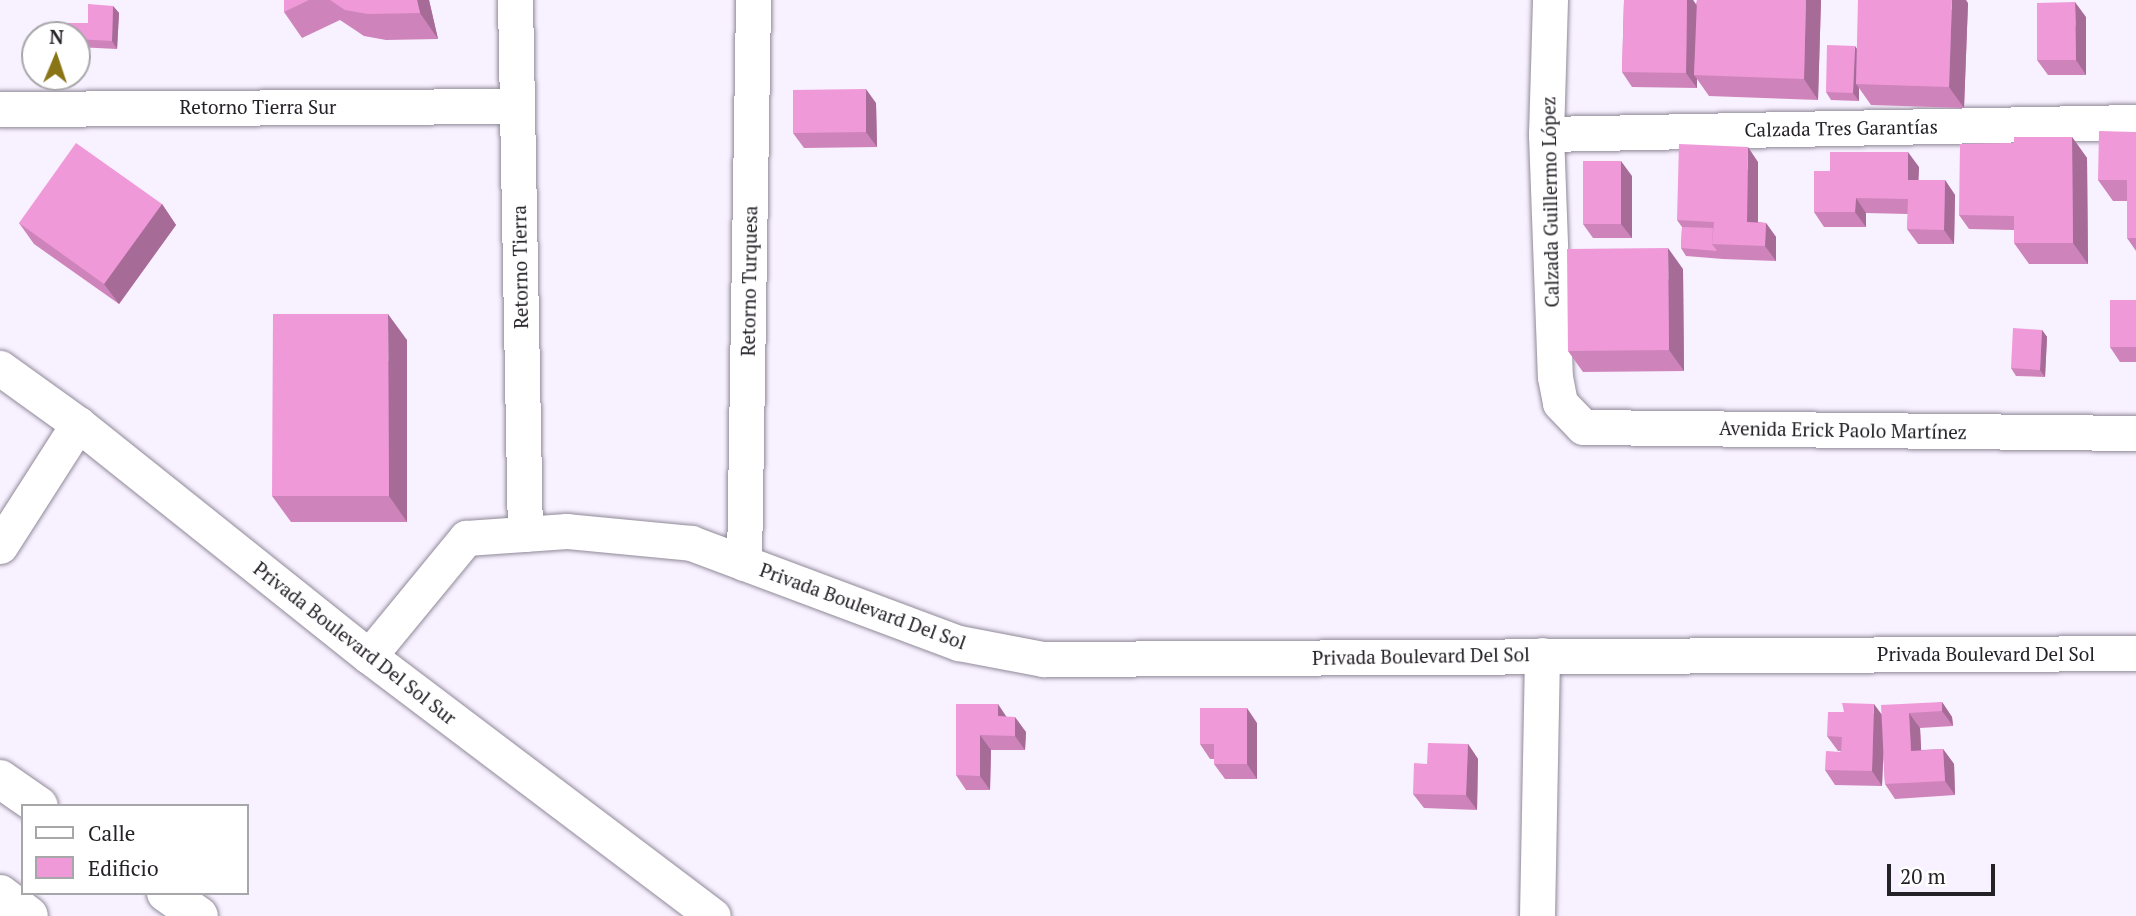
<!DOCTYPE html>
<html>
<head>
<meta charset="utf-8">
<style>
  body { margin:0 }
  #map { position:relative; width:2136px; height:916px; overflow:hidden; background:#f8f1ff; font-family:"PT Serif",serif }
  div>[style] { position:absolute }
  .roads { filter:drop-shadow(0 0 2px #908999) drop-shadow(0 0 2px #908999) }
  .street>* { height:35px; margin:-17.5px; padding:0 17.5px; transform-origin:17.5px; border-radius:17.5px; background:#fff }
  .secondary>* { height:38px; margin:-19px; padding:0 19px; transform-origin:19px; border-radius:19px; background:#fff }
  .wall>* { inset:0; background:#ce84bb }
  .shaded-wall>* { inset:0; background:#a76b98 }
  .building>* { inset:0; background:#ef99d9 }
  span { translate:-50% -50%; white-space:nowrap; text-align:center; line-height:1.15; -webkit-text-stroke:7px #fff; paint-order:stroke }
  .street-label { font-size:19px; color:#242127 }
  .legend { position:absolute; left:21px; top:804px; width:228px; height:91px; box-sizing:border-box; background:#fff; border:2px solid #a7a6a9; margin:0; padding:9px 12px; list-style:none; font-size:21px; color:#242127 }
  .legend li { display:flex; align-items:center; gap:14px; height:35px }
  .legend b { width:35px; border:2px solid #a7a6a9 }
  .north { position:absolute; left:21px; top:21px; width:70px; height:70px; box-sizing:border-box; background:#fff; border:2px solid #a7a6a9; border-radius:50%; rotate:2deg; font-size:19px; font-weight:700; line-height:28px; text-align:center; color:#242127 }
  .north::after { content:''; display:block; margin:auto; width:24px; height:32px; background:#897416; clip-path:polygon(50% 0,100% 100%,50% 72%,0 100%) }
  .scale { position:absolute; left:1887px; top:864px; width:108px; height:32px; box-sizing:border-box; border:4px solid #242127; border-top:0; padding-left:9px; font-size:21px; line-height:24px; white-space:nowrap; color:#242127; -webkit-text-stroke:5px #fff; paint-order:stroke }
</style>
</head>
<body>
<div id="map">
  <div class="roads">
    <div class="street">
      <div style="left:515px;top:0;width:534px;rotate:88.93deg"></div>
      <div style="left:1550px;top:0;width:134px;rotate:91.7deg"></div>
      <div style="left:1546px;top:134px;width:243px;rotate:87.9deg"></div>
      <div style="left:1555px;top:377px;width:26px;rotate:79deg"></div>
      <div style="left:1560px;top:403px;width:33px;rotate:46deg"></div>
      <div style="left:1583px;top:427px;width:553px;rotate:0.62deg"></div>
      <div style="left:0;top:109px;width:517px;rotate:-0.33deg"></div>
      <div style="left:1546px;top:134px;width:590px;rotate:-1.17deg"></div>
      <div style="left:0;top:368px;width:96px;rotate:35.7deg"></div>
      <div style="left:78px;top:424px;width:372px;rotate:38.6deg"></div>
      <div style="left:369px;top:656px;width:431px;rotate:37.1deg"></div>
      <div style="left:0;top:546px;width:145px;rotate:-57.4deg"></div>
      <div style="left:744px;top:563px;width:563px;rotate:-89.08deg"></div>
      <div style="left:369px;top:656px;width:153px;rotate:-50.6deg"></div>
      <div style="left:466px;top:538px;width:101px;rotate:-4deg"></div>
      <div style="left:567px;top:531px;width:125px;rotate:5.5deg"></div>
      <div style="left:691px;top:543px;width:286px;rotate:20.5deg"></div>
      <div style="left:959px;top:643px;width:86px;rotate:10.8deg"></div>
      <div style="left:1043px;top:659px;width:1093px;rotate:-0.31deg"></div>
      <div style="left:1537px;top:916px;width:261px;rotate:-88.9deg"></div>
    </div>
    <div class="secondary">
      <div style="left:0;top:779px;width:47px;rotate:34.7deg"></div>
      <div style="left:166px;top:893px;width:40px;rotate:34.9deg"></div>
      <div style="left:0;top:894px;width:36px;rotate:37deg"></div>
    </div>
  </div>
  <div class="wall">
    <div style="clip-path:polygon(284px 0,429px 0,438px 39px,386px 40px,364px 36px,340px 20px,302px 38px,284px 12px)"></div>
    <div style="clip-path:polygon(1624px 0,1693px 0,1696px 5px,1697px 0,1821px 0,1818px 100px,1709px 96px,1697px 79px,1697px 88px,1632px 87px,1622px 72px)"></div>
    <div style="clip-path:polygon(1968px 3px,1964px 108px,1871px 105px,1859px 88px,1859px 101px,1831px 100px,1826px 92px,1857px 48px)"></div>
    <div style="clip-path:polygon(113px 6px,119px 13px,117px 49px,77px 47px,77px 35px,88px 23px)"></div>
    <div style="clip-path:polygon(2086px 17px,2086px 75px,2048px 75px,2037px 60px)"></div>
    <div style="clip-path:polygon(876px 103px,877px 147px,804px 148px,793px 133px)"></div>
    <div style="clip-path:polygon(2136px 132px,2136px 251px,2127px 238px,2127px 201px,2113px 201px,2098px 180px)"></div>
    <div style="clip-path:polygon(2072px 137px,2087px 158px,2088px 264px,2029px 264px,2014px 243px,2014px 230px,1969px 229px,1959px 215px,2014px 143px)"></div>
    <div style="clip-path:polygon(1758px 162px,1758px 222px,1766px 223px,1776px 237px,1776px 261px,1723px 259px,1686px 256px,1681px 248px,1682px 227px,1677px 220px)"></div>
    <div style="clip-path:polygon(1919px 167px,1918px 180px,1945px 180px,1955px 195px,1954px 244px,1918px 244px,1907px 229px,1908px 214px,1866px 213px,1866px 227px,1824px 227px,1814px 212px,1830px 171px)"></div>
    <div style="clip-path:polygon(1632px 176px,1632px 238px,1593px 238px,1583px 224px)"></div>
    <div style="clip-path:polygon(162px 204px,176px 225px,119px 304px,34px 244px,19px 223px)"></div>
    <div style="clip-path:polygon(1683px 269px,1684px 371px,1583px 372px,1568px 351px)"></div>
    <div style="clip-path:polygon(2136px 300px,2136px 362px,2120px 362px,2110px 347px)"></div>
    <div style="clip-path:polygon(2042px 330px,2047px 337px,2045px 377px,2016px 376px,2011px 368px)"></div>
    <div style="clip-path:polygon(407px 340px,407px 522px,291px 522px,272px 496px)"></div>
    <div style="clip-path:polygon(1942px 702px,1952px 717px,1953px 726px,1920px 728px,1921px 750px,1943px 749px,1954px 764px,1955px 795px,1895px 799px,1885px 784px,1883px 751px,1882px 786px,1835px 785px,1825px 770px,1841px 751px,1838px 751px,1827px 736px,1844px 712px,1881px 714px)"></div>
    <div style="clip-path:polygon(956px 704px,1007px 717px,1026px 732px,1025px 750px,991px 750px,990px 790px,966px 790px,956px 775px)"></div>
    <div style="clip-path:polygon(1257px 723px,1257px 779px,1225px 779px,1214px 764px,1214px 759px,1210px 759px,1200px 744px)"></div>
    <div style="clip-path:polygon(1468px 744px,1478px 759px,1477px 810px,1424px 808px,1413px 794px,1427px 764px)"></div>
  </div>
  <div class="shaded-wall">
    <div style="clip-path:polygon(417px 0,429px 0,438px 39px,420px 13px)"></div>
    <div style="clip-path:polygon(1687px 0,1693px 0,1698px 7px,1694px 75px,1697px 79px,1697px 88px,1686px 73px)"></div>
    <div style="clip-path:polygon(1806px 0,1821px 0,1818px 100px,1804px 79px)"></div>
    <div style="clip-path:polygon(1952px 0,1966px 0,1968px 3px,1964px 108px,1949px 87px)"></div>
    <div style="clip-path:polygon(2075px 2px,2086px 17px,2086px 75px,2076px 60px)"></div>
    <div style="clip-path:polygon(113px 6px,119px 13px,117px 49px,112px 41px)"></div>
    <div style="clip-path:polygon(1855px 46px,1860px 53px,1856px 84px,1859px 88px,1859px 101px,1853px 93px)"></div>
    <div style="clip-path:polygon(866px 89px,876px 103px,877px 147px,866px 132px)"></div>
    <div style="clip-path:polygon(2072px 137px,2087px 158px,2088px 264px,2073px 243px)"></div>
    <div style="clip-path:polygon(1748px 147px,1758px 162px,1758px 237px,1747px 222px)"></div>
    <div style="clip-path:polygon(1908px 152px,1919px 167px,1918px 195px,1908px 180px)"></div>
    <div style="clip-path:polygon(1621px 161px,1632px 176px,1632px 238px,1621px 224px)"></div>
    <div style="clip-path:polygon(1945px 180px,1955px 195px,1954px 244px,1944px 230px)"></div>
    <div style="clip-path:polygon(1856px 198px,1866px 213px,1866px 227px,1855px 212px)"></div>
    <div style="clip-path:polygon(162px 204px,176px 225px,119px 304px,104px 284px)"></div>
    <div style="clip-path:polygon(1766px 223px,1776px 237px,1776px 261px,1765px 246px)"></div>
    <div style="clip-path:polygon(1668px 248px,1683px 269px,1684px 371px,1669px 350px)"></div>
    <div style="clip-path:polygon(388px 314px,407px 340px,407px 522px,389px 496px)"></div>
    <div style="clip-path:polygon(2042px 330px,2047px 337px,2045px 377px,2040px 370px)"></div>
    <div style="clip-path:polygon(1942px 702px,1952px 717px,1953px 726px,1942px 711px)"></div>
    <div style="clip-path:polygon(998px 704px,1008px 719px,998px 716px)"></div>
    <div style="clip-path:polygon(1874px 704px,1885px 719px,1882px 786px,1872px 771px)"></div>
    <div style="clip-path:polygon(1247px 708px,1257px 723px,1257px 779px,1247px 764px)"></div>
    <div style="clip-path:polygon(1909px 713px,1920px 728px,1922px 765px,1911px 751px)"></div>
    <div style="clip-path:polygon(1015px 717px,1026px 732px,1025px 750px,1015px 736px)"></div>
    <div style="clip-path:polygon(980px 735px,991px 750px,990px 790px,980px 776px)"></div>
    <div style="clip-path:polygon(1468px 744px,1478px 759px,1477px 810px,1466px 795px)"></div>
    <div style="clip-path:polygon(1943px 749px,1954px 764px,1955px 795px,1945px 781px)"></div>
  </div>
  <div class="building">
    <div style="clip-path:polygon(284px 0,309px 0,284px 12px)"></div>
    <div style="clip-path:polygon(330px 0,417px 0,420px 13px,368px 14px,345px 10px)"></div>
    <div style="clip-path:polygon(1624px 0,1687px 0,1686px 73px,1622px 72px)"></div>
    <div style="clip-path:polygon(1697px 0,1806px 0,1804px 79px,1694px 75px)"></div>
    <div style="clip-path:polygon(1858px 0,1952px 0,1949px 87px,1856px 84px)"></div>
    <div style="clip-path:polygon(2075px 2px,2076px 60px,2037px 60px,2037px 3px)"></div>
    <div style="clip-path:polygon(88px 4px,113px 6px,112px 41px,77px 39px,77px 35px,67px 35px,68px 23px,88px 23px)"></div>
    <div style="clip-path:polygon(1827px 45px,1855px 46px,1853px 93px,1826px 92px)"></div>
    <div style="clip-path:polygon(866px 89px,866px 132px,793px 133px,793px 90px)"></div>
    <div style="clip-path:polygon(2099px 131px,2136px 132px,2136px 238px,2127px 238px,2127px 180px,2098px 180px)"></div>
    <div style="clip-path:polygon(2014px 137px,2072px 137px,2073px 243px,2014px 243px)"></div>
    <div style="clip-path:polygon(76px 143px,162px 204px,104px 284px,19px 223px)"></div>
    <div style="clip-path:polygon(2014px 143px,2014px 216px,1959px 215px,1960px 144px)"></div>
    <div style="clip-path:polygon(1679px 144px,1748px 147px,1747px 222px,1766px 223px,1765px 246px,1712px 244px,1714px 222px,1677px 220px)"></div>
    <div style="clip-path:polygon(1830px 152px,1908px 152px,1908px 180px,1945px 180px,1944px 230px,1907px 229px,1908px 199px,1856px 198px,1855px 212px,1814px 212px,1814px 171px,1830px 171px)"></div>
    <div style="clip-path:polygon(1583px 161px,1621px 161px,1621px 224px,1583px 224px)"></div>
    <div style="clip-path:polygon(1682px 227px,1713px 228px,1712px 244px,1717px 251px,1681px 248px)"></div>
    <div style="clip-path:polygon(1668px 248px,1669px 350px,1568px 351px,1567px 249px)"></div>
    <div style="clip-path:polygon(2110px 300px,2136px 300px,2136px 347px,2110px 347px)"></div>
    <div style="clip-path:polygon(273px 314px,388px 314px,389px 496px,272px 496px)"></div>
    <div style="clip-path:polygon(2013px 328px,2042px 330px,2040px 370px,2011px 368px)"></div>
    <div style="clip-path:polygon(1942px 702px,1942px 711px,1909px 713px,1911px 751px,1943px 749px,1945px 781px,1885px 784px,1881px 705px)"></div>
    <div style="clip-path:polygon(1842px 703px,1874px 704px,1872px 771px,1825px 770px,1826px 751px,1841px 752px,1842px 737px,1827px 736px,1828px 712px,1844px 712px)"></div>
    <div style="clip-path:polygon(956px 704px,998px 704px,998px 716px,1015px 717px,1015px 736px,980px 735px,980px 776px,956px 775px)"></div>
    <div style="clip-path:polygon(1200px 708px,1247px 708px,1247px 764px,1214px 764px,1214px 744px,1200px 744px)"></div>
    <div style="clip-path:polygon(1428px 743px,1468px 744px,1466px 795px,1413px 794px,1414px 763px,1427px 764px)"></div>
  </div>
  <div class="street-label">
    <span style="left:258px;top:107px">Retorno Tierra Sur</span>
    <span style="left:1841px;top:128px;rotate:-1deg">Calzada Tres Garantías</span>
    <span style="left:1550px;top:202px;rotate:-91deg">Calzada Guillermo López</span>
    <span style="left:520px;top:267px;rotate:-91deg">Retorno Tierra</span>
    <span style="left:749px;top:281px;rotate:-89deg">Retorno Turquesa</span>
    <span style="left:1843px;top:430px;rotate:1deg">Avenida Erick Paolo Martínez</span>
    <span style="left:863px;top:606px;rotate:20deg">Privada Boulevard Del Sol</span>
    <span style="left:355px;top:643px;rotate:38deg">Privada Boulevard Del Sol Sur</span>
    <span style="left:1986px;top:654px">Privada Boulevard Del Sol</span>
    <span style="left:1421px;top:656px;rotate:-1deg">Privada Boulevard Del Sol</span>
  </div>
  <ul class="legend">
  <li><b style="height:9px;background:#fff"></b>Calle</li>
  <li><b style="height:19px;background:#ef99d9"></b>Edificio</li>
  </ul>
  <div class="north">N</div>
  <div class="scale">20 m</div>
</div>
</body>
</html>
